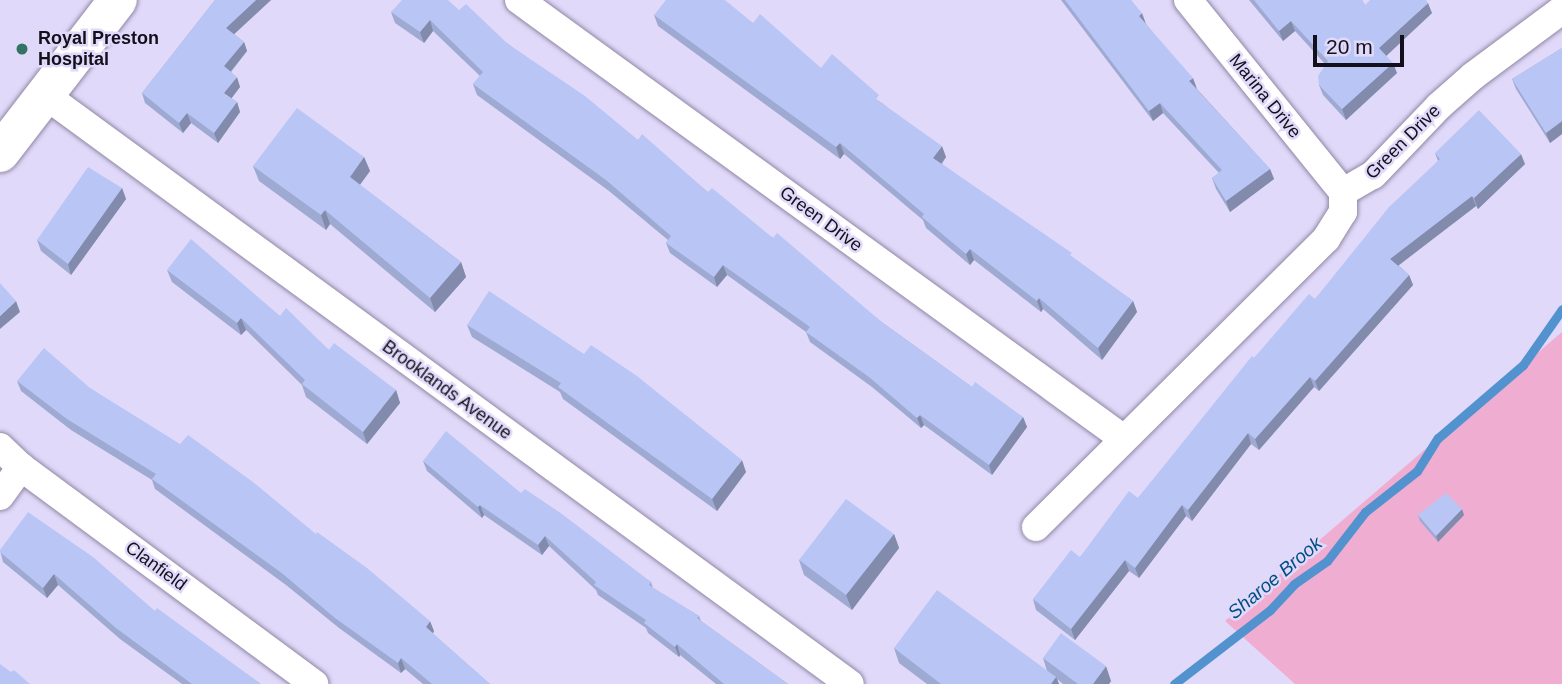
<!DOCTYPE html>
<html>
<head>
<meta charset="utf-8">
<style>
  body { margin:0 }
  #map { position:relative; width:1562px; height:684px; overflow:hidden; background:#e1d9f9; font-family:Arial,sans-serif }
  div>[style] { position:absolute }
  .green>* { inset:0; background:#efadd1 }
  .stream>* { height:9px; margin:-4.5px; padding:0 4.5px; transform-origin:4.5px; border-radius:4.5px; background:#5293cf }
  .roads { filter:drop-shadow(0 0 2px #8f87a5) drop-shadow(0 0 2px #8f87a5) }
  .street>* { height:28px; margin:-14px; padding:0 14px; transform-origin:14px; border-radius:14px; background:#fff }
  .secondary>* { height:38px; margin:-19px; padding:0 19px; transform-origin:19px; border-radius:19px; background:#fff }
  .wall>* { inset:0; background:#9faad3 }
  .shaded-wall>* { inset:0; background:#828bac }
  .building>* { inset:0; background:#b9c6f5 }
  .dots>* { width:19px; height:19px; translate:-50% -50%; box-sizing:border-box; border:4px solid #e1d9f9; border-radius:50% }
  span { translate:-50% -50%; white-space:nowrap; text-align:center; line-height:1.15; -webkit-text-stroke:5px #e1d9f9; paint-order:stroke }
  .poi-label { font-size:18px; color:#13101b; font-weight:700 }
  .left { translate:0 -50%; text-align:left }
  .street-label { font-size:18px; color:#13101b }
  .water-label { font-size:19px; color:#004f86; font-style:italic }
  .scale { position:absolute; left:1313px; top:35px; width:91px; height:32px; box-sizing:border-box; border:4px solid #13101b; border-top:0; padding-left:9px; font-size:21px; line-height:24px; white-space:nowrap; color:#13101b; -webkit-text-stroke:5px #e1d9f9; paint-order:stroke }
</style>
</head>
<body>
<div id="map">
  <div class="green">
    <div style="clip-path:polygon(1562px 332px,1562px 684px,1295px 684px,1225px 621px)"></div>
  </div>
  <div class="stream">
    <div style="left:1174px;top:684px;width:121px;rotate:-37.6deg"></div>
    <div style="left:1270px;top:610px;width:35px;rotate:-47deg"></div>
    <div style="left:1294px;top:584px;width:40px;rotate:-34.9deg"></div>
    <div style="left:1327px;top:561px;width:62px;rotate:-52.2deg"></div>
    <div style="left:1365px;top:512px;width:66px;rotate:-38.3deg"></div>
    <div style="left:1417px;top:471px;width:39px;rotate:-58deg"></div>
    <div style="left:1438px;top:438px;width:112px;rotate:-40.7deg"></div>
    <div style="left:1523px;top:365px;width:68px;rotate:-55.1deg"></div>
  </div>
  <div class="roads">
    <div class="street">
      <div style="left:519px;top:0;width:747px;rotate:35.97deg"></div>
      <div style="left:1188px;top:0;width:247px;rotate:51.1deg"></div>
      <div style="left:45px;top:95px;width:997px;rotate:36.19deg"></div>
      <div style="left:1343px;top:192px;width:34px;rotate:-30deg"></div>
      <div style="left:1373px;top:175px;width:95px;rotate:-46.3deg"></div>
      <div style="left:1439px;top:106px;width:45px;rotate:-41.4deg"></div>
      <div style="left:1473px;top:76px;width:111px;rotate:-36.6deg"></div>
      <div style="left:0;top:447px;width:29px;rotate:44deg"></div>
      <div style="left:21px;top:467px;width:365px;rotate:36.5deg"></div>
      <div style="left:0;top:496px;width:36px;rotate:-54deg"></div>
      <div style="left:1036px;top:527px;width:409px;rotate:-44.8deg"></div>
      <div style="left:1326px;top:239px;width:32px;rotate:-58deg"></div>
      <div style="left:1343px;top:212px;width:20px;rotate:-90deg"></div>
    </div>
    <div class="secondary">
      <div style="left:0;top:153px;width:193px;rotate:-52.4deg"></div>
    </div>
  </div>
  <div class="wall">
    <div style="clip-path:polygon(215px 0,271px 0,234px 34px,244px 42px,247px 51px,231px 72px,240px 87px,231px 98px,237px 102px,240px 112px,218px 143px,191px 123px,183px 133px,145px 103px,142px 93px)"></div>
    <div style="clip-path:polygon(1061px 0,1131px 0,1146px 24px,1197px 89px,1270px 169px,1274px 179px,1230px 212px,1216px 189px,1212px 178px,1219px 173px,1163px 113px,1153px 121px)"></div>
    <div style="clip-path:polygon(1249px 0,1362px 0,1365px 5px,1432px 13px,1386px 56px,1397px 73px,1346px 120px,1323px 95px,1319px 85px,1326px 65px,1295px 31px,1283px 41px)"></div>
    <div style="clip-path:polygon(459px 10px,508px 44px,708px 192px,773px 238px,883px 323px,972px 387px,1023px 417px,1027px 427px,992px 475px,924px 425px,921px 428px,872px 387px,810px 342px,806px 332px,727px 275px,717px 287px,670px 253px,666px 243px,668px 240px,609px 191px,477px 95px,473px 84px,480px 76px,433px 31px,424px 43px,395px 23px,391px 12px)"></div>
    <div style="clip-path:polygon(654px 15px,753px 23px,821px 68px,882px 103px,946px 157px,942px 164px,1133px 301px,1137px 312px,1102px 360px,1043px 309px,1041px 312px,974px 260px,970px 265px,926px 228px,923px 220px,844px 154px,840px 159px,658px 26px)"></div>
    <div style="clip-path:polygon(1562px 48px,1562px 134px,1550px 143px,1516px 89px,1512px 79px)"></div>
    <div style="clip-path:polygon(1435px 153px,1525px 164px,1478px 209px,1476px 206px,1398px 265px,1409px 275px,1413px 285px,1319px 391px,1314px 387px,1259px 450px,1251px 444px,1192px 521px,1186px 516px,1139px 578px,1129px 571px,1075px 640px,1036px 610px,1033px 599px,1080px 557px,1138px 498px,1254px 358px,1315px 299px,1438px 161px)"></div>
    <div style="clip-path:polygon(364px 157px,370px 171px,360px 185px,461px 262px,466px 277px,435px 312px,330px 224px,326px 230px,259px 181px,253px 166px)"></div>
    <div style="clip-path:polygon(122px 188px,126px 199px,71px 275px,41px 251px,37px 240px)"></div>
    <div style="clip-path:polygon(167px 270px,280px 316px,329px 350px,396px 390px,400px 403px,367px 444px,306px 397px,302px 385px,246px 330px,241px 335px,172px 282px)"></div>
    <div style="clip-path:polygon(467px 325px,584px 354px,746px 472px,717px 511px,563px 399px,560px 392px,472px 337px)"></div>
    <div style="clip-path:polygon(17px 381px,90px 388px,434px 631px,433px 634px,490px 684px,423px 684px,405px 669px,401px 673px,339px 628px,286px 585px,155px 489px,152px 480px,71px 430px,21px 391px)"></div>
    <div style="clip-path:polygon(423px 461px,521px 493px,651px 582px,653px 588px,699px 616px,701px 621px,788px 684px,716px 684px,680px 655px,679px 657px,648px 633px,646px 628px,598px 595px,596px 590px,549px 546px,542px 555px,484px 515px,482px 518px,427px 471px)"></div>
    <div style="clip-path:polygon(1418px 515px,1464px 515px,1438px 542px,1420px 521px)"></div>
    <div style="clip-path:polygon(894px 534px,899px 548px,852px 610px,804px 575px,799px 560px)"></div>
    <div style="clip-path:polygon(0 550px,155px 611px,261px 684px,182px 684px,120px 639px,58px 585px,47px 598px,3px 562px)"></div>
    <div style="clip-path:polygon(894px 648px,1047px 671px,1043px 658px,1111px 681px,1109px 684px,1063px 684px,1057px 679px,1059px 684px,927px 684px,899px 663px)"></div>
  </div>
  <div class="shaded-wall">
    <div style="clip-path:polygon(256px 0,271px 0,230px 38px,226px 28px)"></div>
    <div style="clip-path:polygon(1428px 3px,1432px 13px,1383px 59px,1379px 48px)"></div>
    <div style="clip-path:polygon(1142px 13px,1146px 24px,1139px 16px)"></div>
    <div style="clip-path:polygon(430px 20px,433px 31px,424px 43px,420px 32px)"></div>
    <div style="clip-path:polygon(1291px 21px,1295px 31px,1283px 41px,1279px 31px)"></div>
    <div style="clip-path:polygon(244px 42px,247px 51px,227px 76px,224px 66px)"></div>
    <div style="clip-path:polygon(1393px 63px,1397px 73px,1346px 120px,1342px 109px)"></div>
    <div style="clip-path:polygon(237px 77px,240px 87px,228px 103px,224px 93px)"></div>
    <div style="clip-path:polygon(1193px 78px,1197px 89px,1189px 81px)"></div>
    <div style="clip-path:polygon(237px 102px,240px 112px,218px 143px,214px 133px)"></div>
    <div style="clip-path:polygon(1160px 103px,1163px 113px,1153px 121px,1149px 111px)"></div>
    <div style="clip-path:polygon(187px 113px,191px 123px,183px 133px,179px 123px)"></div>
    <div style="clip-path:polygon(1562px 121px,1562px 134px,1550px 143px,1546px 133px)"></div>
    <div style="clip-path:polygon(840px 143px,844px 154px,840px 159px,836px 147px)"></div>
    <div style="clip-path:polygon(942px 146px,946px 157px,937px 169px,933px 158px)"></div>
    <div style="clip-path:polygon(1521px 154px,1525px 164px,1478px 209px,1474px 198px)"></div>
    <div style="clip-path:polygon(364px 157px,370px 171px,355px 191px,350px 177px)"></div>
    <div style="clip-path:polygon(1270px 169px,1274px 179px,1230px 212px,1226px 201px)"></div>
    <div style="clip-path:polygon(122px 188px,126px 199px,71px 275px,68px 264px)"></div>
    <div style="clip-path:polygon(1472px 196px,1476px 206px,1394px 269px,1390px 259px)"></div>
    <div style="clip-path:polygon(325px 210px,330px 224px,326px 230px,321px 215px)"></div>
    <div style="clip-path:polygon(970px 249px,974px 260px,970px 265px,966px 254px)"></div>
    <div style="clip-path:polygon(461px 262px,466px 277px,435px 312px,430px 298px)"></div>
    <div style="clip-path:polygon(723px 265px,727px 275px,717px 287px,714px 277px)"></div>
    <div style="clip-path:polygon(1409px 275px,1413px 285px,1319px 391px,1315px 381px)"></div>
    <div style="clip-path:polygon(1039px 298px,1043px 309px,1041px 312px,1037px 301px)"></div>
    <div style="clip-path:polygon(16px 301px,20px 312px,0 329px,0 316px)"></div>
    <div style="clip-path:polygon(1133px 301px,1137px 312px,1102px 360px,1098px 348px)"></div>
    <div style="clip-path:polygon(241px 318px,246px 330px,241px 335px,237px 323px)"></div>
    <div style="clip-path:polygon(1310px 377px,1314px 387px,1259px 450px,1255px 439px)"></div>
    <div style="clip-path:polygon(396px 390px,400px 403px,367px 444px,363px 432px)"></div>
    <div style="clip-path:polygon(920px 415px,924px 425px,921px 428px,917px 418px)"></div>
    <div style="clip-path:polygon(1023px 417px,1027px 427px,992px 475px,989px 465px)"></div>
    <div style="clip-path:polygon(1248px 433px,1251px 444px,1192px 521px,1188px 510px)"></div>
    <div style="clip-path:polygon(742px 460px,746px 472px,717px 511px,712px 499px)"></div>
    <div style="clip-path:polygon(480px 505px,484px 515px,482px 518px,478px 507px)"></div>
    <div style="clip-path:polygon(1182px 505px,1186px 516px,1139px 578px,1135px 568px)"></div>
    <div style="clip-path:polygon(1462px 509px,1464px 515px,1438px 542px,1436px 536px)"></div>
    <div style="clip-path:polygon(894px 534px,899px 548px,852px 610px,846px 595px)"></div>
    <div style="clip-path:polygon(545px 536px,549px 546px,542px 555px,538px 545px)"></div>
    <div style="clip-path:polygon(1125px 560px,1129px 571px,1075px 640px,1071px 629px)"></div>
    <div style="clip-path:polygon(54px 574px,58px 585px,47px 598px,43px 588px)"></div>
    <div style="clip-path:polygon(430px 621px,434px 631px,429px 638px,426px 627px)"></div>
    <div style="clip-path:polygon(677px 644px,680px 655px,679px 657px,675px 647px)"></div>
    <div style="clip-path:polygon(401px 658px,405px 669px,401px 673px,398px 663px)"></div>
    <div style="clip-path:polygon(1106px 666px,1111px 681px,1109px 684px,1093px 684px)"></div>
    <div style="clip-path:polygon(1056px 677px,1059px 684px,1051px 684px)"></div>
  </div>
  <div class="building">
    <div style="clip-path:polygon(215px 0,256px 0,226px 28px,244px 42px,224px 66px,237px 77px,224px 93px,237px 102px,214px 133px,187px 113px,179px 123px,142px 93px)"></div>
    <div style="clip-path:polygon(402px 0,448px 0,459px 10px,466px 4px,508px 44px,585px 96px,638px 140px,642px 134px,708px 192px,712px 188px,773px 238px,777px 233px,883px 323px,972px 387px,975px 382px,1023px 417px,989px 465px,920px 415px,917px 418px,869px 377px,806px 332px,810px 327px,723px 265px,714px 277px,666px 243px,671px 236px,606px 180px,473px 84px,483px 72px,430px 20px,420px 32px,391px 12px)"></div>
    <div style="clip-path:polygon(666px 0,725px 0,753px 23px,760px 14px,821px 68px,832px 54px,879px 95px,876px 99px,942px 146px,933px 158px,1072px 253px,1070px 255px,1133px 301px,1098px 348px,1039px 298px,1037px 301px,970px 249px,966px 254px,922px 217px,924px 214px,840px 143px,836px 147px,654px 15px)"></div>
    <div style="clip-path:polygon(1065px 0,1131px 0,1142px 13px,1139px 16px,1193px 78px,1189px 81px,1270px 169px,1226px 201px,1212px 178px,1222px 170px,1160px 103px,1149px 111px)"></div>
    <div style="clip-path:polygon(1254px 0,1362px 0,1365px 5px,1370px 0,1426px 0,1428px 3px,1379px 48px,1393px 63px,1342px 109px,1319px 85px,1318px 76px,1328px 61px,1291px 21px,1279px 31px)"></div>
    <div style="clip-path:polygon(1562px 48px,1562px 121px,1546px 133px,1512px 79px)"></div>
    <div style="clip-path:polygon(297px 108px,364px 157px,350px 177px,461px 262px,430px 298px,325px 210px,321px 215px,253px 166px)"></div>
    <div style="clip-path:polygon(1479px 110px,1521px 154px,1474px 198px,1472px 196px,1390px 259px,1409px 275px,1315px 381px,1310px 377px,1255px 439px,1248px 433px,1188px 510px,1182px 505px,1135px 568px,1125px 560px,1071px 629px,1033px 599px,1071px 550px,1080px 557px,1129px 491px,1138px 498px,1252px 356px,1254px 358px,1309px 294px,1315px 299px,1389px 207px,1440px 159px,1435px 153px)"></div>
    <div style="clip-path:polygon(88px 167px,122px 188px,68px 264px,37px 240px)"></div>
    <div style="clip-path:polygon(191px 239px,280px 316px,286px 308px,329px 350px,334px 343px,396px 390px,363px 432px,302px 384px,305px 380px,241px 318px,237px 323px,167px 270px)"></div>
    <div style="clip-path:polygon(0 283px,16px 301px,0 316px)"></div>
    <div style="clip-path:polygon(489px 291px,584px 354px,591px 345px,637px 376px,742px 460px,712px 499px,558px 387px,561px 383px,467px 325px)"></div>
    <div style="clip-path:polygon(44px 348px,90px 388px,180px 444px,188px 435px,253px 482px,316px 534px,317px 532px,367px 568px,430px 621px,426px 627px,490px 684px,432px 684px,401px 658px,398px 663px,335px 618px,283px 574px,152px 479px,156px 474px,67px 419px,17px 381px)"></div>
    <div style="clip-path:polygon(446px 431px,521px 493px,525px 489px,562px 514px,651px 582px,649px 585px,699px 616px,697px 618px,788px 684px,724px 684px,677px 644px,675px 647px,644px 623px,646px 620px,594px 585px,596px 582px,545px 536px,538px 545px,480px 505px,478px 507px,423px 461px)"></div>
    <div style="clip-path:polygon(1446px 493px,1462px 509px,1436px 536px,1418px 515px)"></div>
    <div style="clip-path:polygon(846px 499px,894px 534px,846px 595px,799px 560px)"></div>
    <div style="clip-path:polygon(28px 512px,93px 557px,155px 611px,157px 608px,261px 684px,192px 684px,116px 628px,54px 574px,43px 588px,0 552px,0 550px)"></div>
    <div style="clip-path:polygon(937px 590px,1056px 677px,1051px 684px,941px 684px,894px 648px)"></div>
    <div style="clip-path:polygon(1061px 633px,1106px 666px,1093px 684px,1078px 684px,1043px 658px)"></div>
    <div style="clip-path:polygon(0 664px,11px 672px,14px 670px,30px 684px,0 684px)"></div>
  </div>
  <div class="dots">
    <div style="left:22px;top:49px;background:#327364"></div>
  </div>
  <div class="poi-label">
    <span class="left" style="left:38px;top:49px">Royal Preston<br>Hospital</span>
  </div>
  <div class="street-label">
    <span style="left:1265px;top:96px;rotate:51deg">Marina Drive</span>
    <span style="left:1403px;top:142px;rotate:-45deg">Green Drive</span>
    <span style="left:821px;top:219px;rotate:36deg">Green Drive</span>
    <span style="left:447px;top:390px;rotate:36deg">Brooklands Avenue</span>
    <span style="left:156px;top:566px;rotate:36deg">Clanfield</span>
  </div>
  <div class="water-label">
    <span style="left:1275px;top:578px;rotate:-40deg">Sharoe Brook</span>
  </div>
  <div class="scale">20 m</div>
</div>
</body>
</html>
